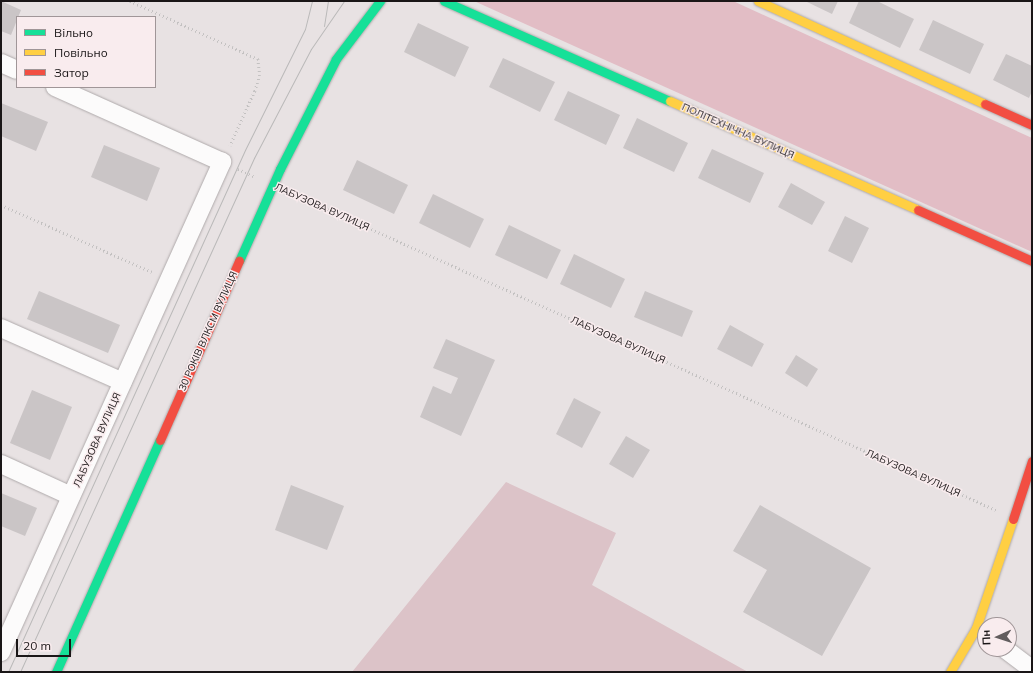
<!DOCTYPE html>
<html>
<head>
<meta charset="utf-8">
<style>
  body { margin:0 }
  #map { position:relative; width:1033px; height:673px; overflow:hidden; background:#e8e2e3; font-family:Mulish,sans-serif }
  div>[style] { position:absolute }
  .green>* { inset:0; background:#dcc3c8 }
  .forest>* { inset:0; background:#e2bdc5 }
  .building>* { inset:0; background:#cac5c6 }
  .path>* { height:2.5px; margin-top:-1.25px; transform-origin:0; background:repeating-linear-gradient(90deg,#c3c1c1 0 1px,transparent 0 4px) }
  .roads { filter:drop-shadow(0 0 1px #afaaab) drop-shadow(0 0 1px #afaaab) }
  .street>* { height:18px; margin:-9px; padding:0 9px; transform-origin:9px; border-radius:9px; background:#fcfbfb }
  .fast>* { height:9px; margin:-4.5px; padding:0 4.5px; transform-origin:4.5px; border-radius:4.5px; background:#16e098 }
  .slow>* { height:9px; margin:-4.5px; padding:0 4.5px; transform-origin:4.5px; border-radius:4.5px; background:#ffcf43 }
  .jam>* { height:9px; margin:-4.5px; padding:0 4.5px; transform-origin:4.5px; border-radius:4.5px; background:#f24e42 }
  .tram>* { height:1px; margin:-0.5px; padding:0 0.5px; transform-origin:0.5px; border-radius:0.5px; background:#bab9b9 }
  span { translate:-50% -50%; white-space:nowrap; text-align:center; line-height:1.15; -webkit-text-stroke:3px #f9ecee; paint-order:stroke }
  .street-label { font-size:10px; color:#1a1617 }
  .frame { position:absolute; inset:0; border:2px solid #1a1617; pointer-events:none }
  .legend { position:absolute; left:16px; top:16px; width:140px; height:72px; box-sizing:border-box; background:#f9ecee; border:1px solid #a09698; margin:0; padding:5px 7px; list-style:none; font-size:12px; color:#1a1617 }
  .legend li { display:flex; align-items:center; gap:8px; height:20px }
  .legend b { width:20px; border:1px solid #a09698 }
  .north { position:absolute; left:977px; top:617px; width:40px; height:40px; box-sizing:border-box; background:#f9ecee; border:1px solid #a09698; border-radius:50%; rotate:267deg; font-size:11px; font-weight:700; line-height:16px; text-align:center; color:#1a1617 }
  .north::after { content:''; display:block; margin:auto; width:14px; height:18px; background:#625d5e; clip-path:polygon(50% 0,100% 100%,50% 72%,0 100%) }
  .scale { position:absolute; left:16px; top:639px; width:55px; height:18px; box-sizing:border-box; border:2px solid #1a1617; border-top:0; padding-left:5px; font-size:12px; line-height:14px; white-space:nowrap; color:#1a1617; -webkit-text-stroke:3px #f9ecee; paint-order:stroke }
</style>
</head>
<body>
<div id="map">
  <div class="green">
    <div style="clip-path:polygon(506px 482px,616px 533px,592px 585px,748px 672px,352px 672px)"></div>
  </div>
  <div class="forest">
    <div style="clip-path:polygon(474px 1px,733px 1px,1032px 138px,1032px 252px)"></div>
  </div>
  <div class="building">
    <div style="clip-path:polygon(1px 1px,21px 10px,11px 35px,1px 31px)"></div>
    <div style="clip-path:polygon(805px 1px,838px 1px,832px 14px)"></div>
    <div style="clip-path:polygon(859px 1px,877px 1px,914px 19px,900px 48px,849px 23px)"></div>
    <div style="clip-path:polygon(933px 20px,984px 44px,970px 74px,919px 50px)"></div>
    <div style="clip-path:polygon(418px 23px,469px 47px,455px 77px,404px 52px)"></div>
    <div style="clip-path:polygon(1006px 54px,1032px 66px,1032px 91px,1029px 98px,993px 80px)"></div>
    <div style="clip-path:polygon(503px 58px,555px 82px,540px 112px,489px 87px)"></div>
    <div style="clip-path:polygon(568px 91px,620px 115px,606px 145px,554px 120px)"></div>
    <div style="clip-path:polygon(1px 103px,48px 122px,36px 151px,1px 136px)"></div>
    <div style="clip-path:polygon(637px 118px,688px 143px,674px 172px,623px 148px)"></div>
    <div style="clip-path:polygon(104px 145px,160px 168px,147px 201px,91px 177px)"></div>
    <div style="clip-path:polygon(712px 149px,764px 173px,750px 203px,698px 178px)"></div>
    <div style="clip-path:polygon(357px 160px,408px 185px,394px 214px,343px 190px)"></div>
    <div style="clip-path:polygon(791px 183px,825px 202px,812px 225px,778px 207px)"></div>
    <div style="clip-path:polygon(433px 194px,484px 219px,470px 248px,419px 223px)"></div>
    <div style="clip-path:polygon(845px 216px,869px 228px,852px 263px,828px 251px)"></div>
    <div style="clip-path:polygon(509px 225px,561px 250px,547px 279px,495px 255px)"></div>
    <div style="clip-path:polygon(574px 254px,625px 279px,611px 308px,560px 284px)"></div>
    <div style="clip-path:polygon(39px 291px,120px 325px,108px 353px,27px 319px)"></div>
    <div style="clip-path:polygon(645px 291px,693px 311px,682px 337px,634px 317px)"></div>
    <div style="clip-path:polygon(730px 325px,764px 344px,752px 367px,717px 349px)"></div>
    <div style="clip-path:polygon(446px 339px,495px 360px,461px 436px,420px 417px,433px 386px,451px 394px,458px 378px,433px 368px)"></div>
    <div style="clip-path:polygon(796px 355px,818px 369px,807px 387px,785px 373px)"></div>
    <div style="clip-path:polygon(32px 390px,72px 407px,50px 460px,10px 443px)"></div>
    <div style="clip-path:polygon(574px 398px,601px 412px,582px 448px,556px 434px)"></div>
    <div style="clip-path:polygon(626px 436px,650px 450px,633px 478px,609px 464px)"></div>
    <div style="clip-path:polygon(291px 485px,344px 506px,327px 550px,275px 530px)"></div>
    <div style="clip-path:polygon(1px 493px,37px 508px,25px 536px,1px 526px)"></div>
    <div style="clip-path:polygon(760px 505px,871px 568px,822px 656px,743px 612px,767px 570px,733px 551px)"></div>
  </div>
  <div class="path">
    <div style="left:130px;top:1px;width:141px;rotate:24.4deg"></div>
    <div style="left:258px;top:59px;width:16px;rotate:83deg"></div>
    <div style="left:260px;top:75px;width:17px;rotate:107deg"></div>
    <div style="left:255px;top:91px;width:60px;rotate:114.4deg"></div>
    <div style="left:238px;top:169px;width:19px;rotate:25deg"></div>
    <div style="left:291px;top:193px;width:773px;rotate:24.21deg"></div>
    <div style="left:1px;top:205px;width:165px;rotate:23.9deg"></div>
  </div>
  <div class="roads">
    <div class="street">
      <div style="left:1px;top:63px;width:17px;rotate:24deg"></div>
      <div style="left:1px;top:328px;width:133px;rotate:23.9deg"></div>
      <div style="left:1px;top:464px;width:77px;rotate:24.6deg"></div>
      <div style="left:1005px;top:649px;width:34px;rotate:37deg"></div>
      <div style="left:1px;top:652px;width:538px;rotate:-65.72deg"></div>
      <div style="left:222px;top:162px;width:183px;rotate:-155.8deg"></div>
    </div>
    <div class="fast">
      <div style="left:444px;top:1px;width:247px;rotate:23.9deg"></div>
      <div style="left:239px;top:261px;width:101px;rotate:-66deg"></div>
      <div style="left:280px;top:169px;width:123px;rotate:-63deg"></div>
      <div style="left:336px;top:59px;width:73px;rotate:-52.8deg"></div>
      <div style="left:56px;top:672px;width:254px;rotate:-65.9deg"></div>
    </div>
    <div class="slow">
      <div style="left:758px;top:1px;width:249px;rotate:24.4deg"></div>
      <div style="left:670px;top:101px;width:271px;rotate:23.7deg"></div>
      <div style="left:950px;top:672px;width:51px;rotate:-59.4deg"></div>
      <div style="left:976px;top:628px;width:115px;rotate:-71.3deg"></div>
    </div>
    <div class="jam">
      <div style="left:985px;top:104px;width:51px;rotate:24.1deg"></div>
      <div style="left:918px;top:210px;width:125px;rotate:24.1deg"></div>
      <div style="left:160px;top:440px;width:196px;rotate:-66.2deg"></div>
      <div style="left:1013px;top:519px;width:61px;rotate:-71.9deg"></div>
    </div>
  </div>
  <div class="tram">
    <div style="left:324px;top:26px;width:25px;rotate:-81deg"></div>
    <div style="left:8px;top:672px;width:573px;rotate:-65.58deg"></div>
    <div style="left:245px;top:150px;width:135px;rotate:-63.6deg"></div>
    <div style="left:305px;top:29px;width:29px;rotate:-76deg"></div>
    <div style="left:20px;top:672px;width:565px;rotate:-65.52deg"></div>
    <div style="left:254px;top:158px;width:123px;rotate:-62.4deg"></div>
    <div style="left:311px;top:49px;width:58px;rotate:-55.5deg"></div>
  </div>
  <div class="street-label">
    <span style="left:738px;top:131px;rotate:24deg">ПОЛІТЕХНІЧНА ВУЛИЦЯ</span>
    <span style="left:322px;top:207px;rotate:24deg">ЛАБУЗОВА ВУЛИЦЯ</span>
    <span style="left:208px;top:331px;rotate:-66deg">30 РОКІВ ВЛКСМ ВУЛИЦЯ</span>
    <span style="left:618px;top:340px;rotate:24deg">ЛАБУЗОВА ВУЛИЦЯ</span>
    <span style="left:97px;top:440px;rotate:-66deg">ЛАБУЗОВА ВУЛИЦЯ</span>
    <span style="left:913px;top:473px;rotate:24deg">ЛАБУЗОВА ВУЛИЦЯ</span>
  </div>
  <div class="frame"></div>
  <ul class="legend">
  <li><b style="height:5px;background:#16e098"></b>Вільно</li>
  <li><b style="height:5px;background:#ffcf43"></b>Повільно</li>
  <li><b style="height:5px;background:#f24e42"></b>Затор</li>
  </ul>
  <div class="north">Пн</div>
  <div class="scale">20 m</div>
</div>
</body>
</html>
